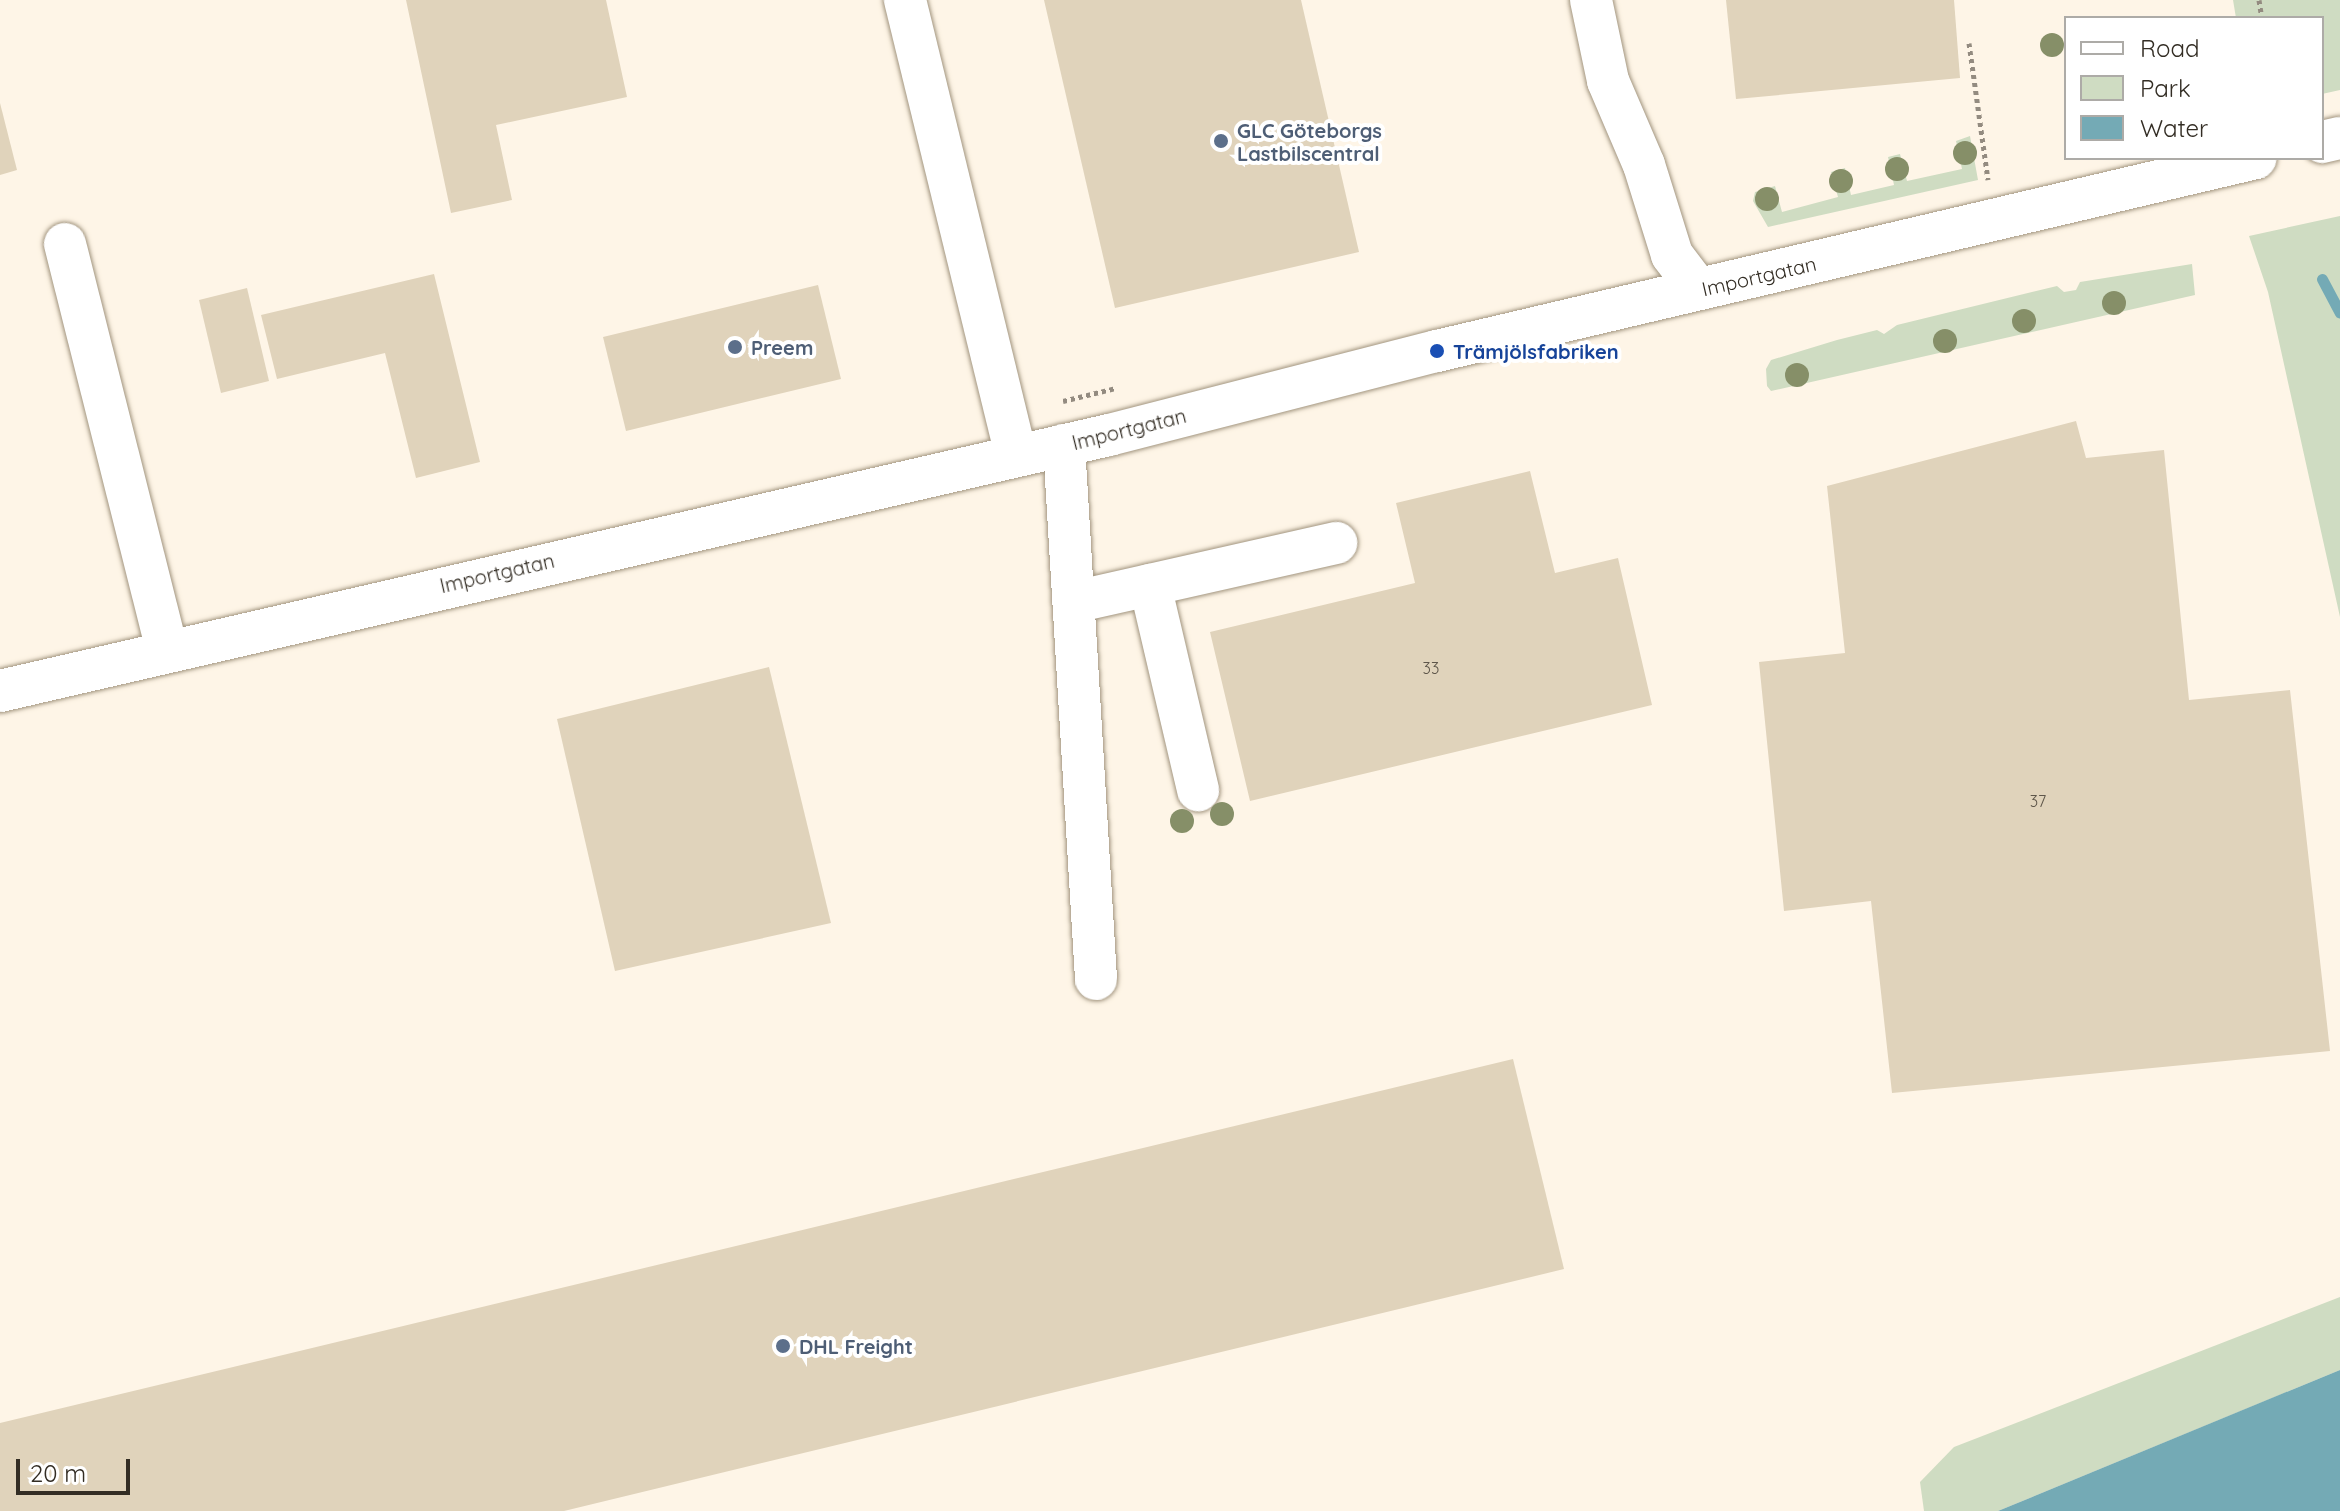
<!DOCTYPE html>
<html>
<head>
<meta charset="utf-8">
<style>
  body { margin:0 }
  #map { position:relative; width:2340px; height:1511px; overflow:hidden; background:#fef5e7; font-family:Quicksand,sans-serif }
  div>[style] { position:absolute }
  .green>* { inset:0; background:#cfdcc2 }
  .water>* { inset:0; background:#74aab5 }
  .stream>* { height:11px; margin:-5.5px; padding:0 5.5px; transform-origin:5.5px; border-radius:5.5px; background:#74aab5 }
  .building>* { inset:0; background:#e0d3bb }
  .path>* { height:5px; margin-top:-2.5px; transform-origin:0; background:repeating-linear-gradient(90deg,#938b80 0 4px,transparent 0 8px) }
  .roads { filter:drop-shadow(0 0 2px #a2957f) drop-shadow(0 0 2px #a2957f) }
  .minor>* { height:42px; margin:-21px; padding:0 21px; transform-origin:21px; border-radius:21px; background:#fff }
  .trees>* { width:24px; height:24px; margin:-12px; border-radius:50%; background:#868f68 }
  .dots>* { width:22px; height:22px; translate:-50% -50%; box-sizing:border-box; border:4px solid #fff; border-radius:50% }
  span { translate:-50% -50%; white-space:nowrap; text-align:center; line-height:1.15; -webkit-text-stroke:8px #fff; paint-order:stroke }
  .number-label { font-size:16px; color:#5e564a }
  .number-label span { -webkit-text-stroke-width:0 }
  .service-label { font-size:20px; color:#4e5e75; font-weight:700 }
  .left { translate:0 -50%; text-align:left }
  .street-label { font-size:20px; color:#332d24 }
  .transit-label { font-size:20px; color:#164399; font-weight:700 }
  .legend { position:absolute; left:2064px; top:16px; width:260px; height:144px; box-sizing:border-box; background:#fff; border:2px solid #adaba7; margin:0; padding:10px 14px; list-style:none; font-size:24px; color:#332d24 }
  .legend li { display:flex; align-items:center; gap:16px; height:40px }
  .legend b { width:40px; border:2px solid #adaba7 }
  .scale { position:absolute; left:16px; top:1459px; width:114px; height:36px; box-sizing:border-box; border:4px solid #332d24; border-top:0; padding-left:10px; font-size:24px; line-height:28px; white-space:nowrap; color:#332d24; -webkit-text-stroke:6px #fff; paint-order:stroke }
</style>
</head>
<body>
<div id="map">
  <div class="green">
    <div style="clip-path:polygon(2233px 0,2340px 0,2340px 90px,2322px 94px,2322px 18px,2236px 18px)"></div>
    <div style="clip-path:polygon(1970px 136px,1978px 180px,1768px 227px,1753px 201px,1755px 192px,1775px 186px,1782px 212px,1838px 197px,1831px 172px,1845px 168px,1851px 195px,1894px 185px,1888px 157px,1900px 154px,1907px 181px,1962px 169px,1956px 141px)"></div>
    <div style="clip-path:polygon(2340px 216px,2340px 617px,2268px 292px,2249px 236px)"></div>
    <div style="clip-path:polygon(2192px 264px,2195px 295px,1771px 391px,1767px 386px,1766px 369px,1771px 360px,1837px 340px,1877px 330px,1884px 334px,1897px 325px,2057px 286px,2064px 292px,2076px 290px,2080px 282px)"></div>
    <div style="clip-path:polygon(2340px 1297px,2340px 1370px,1998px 1511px,1924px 1511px,1920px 1482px,1954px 1447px)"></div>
  </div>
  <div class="water">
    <div style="clip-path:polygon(2340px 1370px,2340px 1511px,1998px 1511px,2262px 1402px)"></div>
  </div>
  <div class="stream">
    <div style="left:2322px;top:279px;width:38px;rotate:62deg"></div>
  </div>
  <div class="building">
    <div style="clip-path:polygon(406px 0,606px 0,627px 97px,496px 125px,512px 200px,451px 213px)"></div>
    <div style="clip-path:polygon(1044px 0,1301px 0,1359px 252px,1115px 308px)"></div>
    <div style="clip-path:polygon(1726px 0,1954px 0,1960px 78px,1736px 99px)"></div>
    <div style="clip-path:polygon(0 103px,17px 170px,0 175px)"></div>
    <div style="clip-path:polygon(434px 274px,480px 462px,416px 478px,385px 353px,277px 379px,261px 315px)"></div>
    <div style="clip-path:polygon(818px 285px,841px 379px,626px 431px,603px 337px)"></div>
    <div style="clip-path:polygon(247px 288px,269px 381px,221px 393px,199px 300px)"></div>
    <div style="clip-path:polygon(2076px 421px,2086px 458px,2164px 450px,2189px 700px,2290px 690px,2330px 1051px,1892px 1093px,1871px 901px,1784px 911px,1759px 662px,1845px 653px,1827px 486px)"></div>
    <div style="clip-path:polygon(1530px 471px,1555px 573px,1618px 558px,1652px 705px,1250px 801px,1210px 632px,1415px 583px,1396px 503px)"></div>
    <div style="clip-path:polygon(769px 667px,831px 923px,615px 971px,557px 719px)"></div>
    <div style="clip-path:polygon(1513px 1059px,1564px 1269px,564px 1511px,0 1511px,0 1423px)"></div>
  </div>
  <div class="path">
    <div style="left:2259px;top:0;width:18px;rotate:81deg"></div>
    <div style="left:1969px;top:43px;width:138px;rotate:82.1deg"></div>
    <div style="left:1063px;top:401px;width:55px;rotate:-13.8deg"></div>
  </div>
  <div class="roads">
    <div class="minor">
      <div style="left:905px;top:0;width:468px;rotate:76.3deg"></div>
      <div style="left:1591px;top:0;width:83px;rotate:78.1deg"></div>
      <div style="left:1608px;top:81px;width:91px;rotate:66.8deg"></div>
      <div style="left:1644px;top:165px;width:94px;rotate:72.7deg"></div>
      <div style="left:1672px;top:255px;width:43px;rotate:52.6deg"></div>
      <div style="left:2322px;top:142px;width:18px;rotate:-13deg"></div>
      <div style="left:65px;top:244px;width:420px;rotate:75.9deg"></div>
      <div style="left:1064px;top:445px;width:535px;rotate:86.57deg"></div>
      <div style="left:1150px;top:585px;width:211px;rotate:76.8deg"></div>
      <div style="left:1074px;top:602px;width:269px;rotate:-12.7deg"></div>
      <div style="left:0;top:691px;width:1138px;rotate:-13deg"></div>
      <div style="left:1109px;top:435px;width:339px;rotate:-14.4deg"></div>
      <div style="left:1437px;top:351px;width:841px;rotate:-13.26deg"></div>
    </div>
  </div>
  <div class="trees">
    <div style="left:2052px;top:45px"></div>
    <div style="left:1965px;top:153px"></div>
    <div style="left:1897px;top:169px"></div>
    <div style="left:1841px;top:181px"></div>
    <div style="left:1767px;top:199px"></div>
    <div style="left:2114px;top:303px"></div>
    <div style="left:2024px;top:321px"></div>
    <div style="left:1945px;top:341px"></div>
    <div style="left:1797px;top:375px"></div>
    <div style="left:1222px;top:814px"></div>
    <div style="left:1182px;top:821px"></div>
  </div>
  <div class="dots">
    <div style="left:1221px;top:141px;background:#5c6f8a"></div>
    <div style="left:735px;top:347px;background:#5c6f8a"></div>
    <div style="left:1437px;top:351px;background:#1a4fb4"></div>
    <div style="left:783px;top:1346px;background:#5c6f8a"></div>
  </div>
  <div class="number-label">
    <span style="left:1431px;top:668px">33</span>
    <span style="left:2038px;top:801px">37</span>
  </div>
  <div class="service-label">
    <span class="left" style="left:1237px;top:142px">GLC Göteborgs<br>Lastbilscentral</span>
    <span class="left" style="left:751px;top:347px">Preem</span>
    <span class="left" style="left:799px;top:1346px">DHL Freight</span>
  </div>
  <div class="street-label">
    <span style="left:1759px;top:276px;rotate:-13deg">Importgatan</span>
    <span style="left:1129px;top:429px;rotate:-14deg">Importgatan</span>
    <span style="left:497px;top:573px;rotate:-13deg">Importgatan</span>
  </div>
  <div class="transit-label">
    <span class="left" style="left:1453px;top:351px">Trämjölsfabriken</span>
  </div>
  <ul class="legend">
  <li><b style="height:10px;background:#fff"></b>Road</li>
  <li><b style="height:22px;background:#cfdcc2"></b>Park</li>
  <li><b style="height:22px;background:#74aab5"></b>Water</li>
  </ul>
  <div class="scale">20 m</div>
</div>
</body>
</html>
